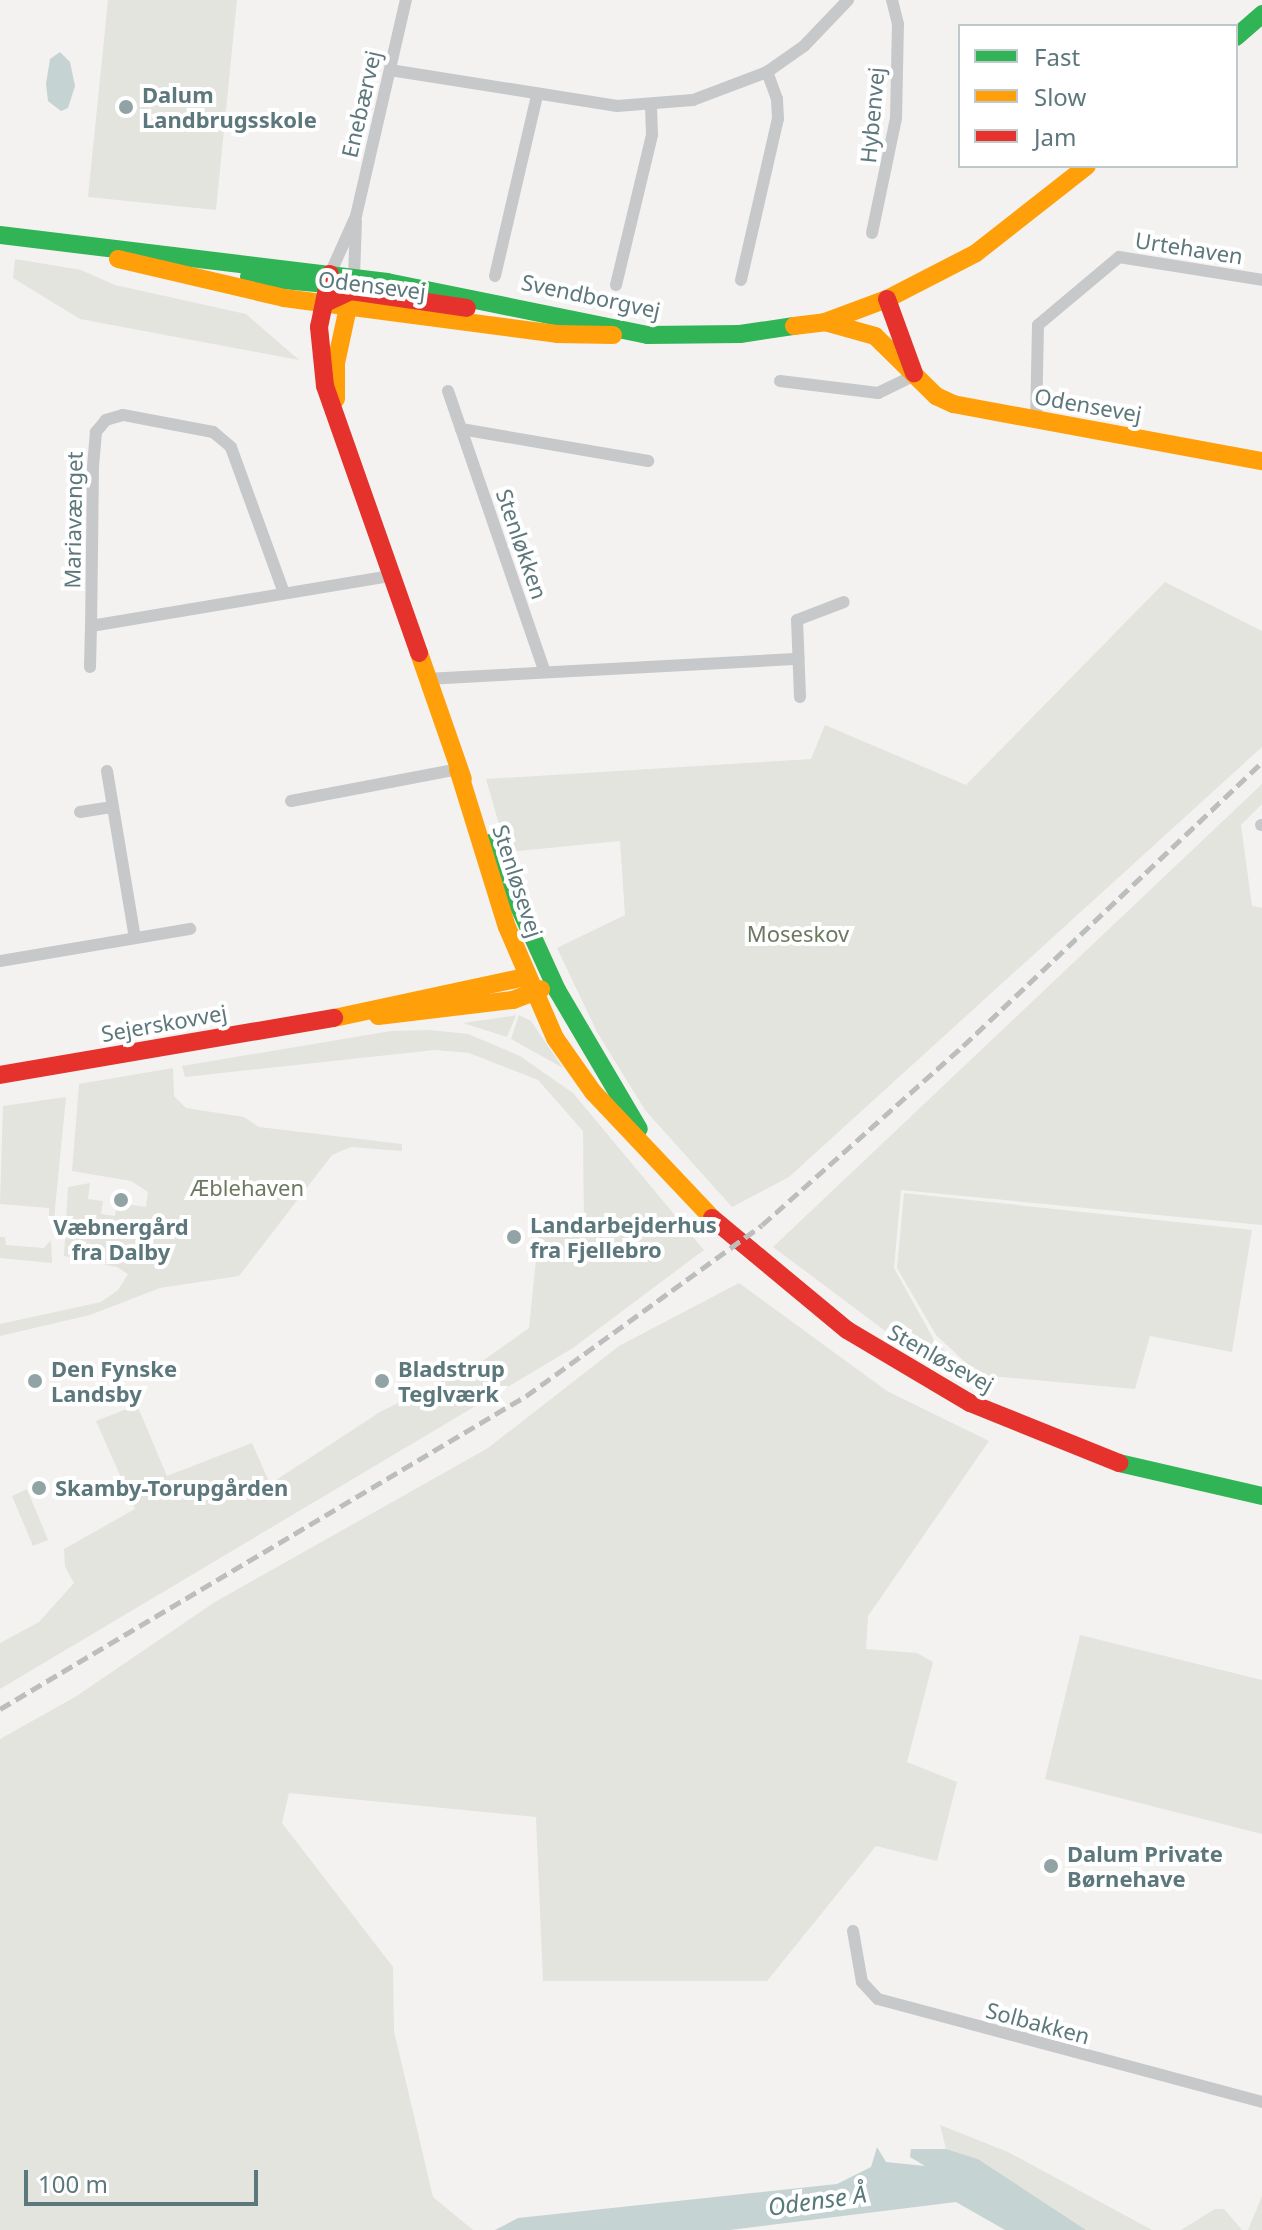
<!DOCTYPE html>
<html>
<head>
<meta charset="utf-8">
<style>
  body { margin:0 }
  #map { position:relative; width:1262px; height:2230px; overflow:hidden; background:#f3f2f0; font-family:"Noto Sans",sans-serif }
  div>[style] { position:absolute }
  .green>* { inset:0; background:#e2e4dd }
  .water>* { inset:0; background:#c6d3d3 }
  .street>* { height:12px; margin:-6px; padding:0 6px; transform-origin:6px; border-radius:6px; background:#c7c8c9 }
  .fast>* { height:18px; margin:-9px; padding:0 9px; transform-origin:9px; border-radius:9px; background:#30b455 }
  .slow>* { height:18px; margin:-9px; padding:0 9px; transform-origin:9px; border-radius:9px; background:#ff9f0a }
  .jam>* { height:18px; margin:-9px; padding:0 9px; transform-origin:9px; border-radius:9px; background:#e5322d }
  .rail>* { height:5px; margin-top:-2.5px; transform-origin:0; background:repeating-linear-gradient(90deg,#bcbebe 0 12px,transparent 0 18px) }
  .dots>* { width:22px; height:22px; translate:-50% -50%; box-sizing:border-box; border:4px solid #fff; border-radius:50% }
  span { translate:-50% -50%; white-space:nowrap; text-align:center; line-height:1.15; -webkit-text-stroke:8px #fff; paint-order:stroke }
  .poi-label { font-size:22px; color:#5d787c; font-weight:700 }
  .left { translate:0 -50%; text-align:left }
  .street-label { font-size:22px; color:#5d787c }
  .park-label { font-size:22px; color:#6c7960 }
  .water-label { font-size:24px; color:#587979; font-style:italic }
  .legend { position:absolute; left:958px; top:24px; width:280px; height:144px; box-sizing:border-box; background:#fff; border:2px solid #bec9cb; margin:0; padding:10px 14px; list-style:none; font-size:24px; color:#5d787c }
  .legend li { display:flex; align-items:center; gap:16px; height:40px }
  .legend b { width:40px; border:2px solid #bec9cb }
  .scale { position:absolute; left:24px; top:2170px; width:234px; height:36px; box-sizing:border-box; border:4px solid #5d787c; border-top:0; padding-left:10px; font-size:24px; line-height:28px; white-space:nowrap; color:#5d787c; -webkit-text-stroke:6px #fff; paint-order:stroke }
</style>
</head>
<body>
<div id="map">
  <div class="green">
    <div style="clip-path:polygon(108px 0,237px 0,216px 210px,88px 197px)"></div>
    <div style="clip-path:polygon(15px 259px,81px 270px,115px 285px,246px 314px,299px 360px,80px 319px,13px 278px)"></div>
    <div style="clip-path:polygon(1165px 582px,1262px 631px,1262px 747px,789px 1177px,732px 1207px,645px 1110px,597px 1032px,557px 948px,625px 915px,620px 841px,507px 852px,486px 779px,811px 759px,825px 725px,966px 785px)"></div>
    <div style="clip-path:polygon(1262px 784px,1262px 804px,1241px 825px,1252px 906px,1262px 908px,1262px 1225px,901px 1190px,894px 1268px,934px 1340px,977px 1382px,896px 1339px,773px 1247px)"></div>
    <div style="clip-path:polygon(516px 1015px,507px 1037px,463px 1023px,512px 1016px)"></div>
    <div style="clip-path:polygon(519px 1015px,531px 1021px,563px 1068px,511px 1039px)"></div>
    <div style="clip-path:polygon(429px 1030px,468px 1034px,520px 1056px,573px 1093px,704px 1250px,573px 1348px,0 1689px,0 1643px,39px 1622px,74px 1583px,65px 1567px,64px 1549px,135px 1509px,96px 1421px,137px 1405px,167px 1476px,252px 1443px,270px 1484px,380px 1412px,484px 1360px,529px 1328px,539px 1230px,584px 1228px,583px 1131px,538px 1080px,469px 1053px,435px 1050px,185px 1077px,182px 1066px,391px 1031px)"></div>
    <div style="clip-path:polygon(173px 1068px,174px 1096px,186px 1108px,244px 1117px,259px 1127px,402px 1144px,402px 1151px,351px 1147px,332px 1155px,239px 1276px,160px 1288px,90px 1315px,0 1336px,0 1324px,101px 1302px,118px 1290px,128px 1274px,117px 1267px,64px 1256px,68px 1187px,90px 1183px,88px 1199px,103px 1201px,101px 1214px,115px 1216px,117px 1203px,146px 1207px,148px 1192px,131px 1181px,72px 1171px,79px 1084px)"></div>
    <div style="clip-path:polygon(66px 1097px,54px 1219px,49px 1219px,49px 1208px,0 1204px,3px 1106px)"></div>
    <div style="clip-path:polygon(904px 1193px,1252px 1230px,1232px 1352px,1150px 1336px,1135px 1389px,979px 1375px,936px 1335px,897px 1268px)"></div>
    <div style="clip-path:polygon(0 1237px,5px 1237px,6px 1245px,44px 1248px,51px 1240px,52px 1263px,0 1258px)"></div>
    <div style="clip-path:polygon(739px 1283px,887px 1391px,989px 1441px,868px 1616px,866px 1649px,917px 1653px,933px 1662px,907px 1762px,957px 1782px,937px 1861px,876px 1846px,767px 1981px,543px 1981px,536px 1817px,289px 1793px,282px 1823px,393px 1967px,394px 2031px,433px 2197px,473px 2230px,0 2230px,0 1739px,75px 1697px,215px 1602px,488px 1448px,619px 1346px)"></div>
    <div style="clip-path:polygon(27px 1489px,48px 1540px,33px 1546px,12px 1496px)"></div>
    <div style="clip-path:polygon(1080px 1635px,1262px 1680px,1262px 1834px,1045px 1779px)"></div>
    <div style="clip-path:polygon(940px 2125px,1008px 2152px,1152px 2230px,1086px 2230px,978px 2159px,946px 2149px)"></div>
    <div style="clip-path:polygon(1262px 2196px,1262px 2230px,1248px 2230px)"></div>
    <div style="clip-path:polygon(1215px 2209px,1224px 2209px,1242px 2230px,1181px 2230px)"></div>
  </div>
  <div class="water">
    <div style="clip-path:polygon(60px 52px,70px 62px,75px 86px,68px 108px,61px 111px,48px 101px,46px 84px,50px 59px)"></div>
    <div style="clip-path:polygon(877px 2147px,886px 2162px,925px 2166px,910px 2157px,911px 2149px,946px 2149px,978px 2159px,1086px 2230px,1005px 2230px,956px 2202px,730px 2230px,495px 2230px,518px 2218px,837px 2184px,871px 2167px)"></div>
  </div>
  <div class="street">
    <div style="left:390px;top:70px;width:230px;rotate:9deg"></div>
    <div style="left:617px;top:106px;width:76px;rotate:-4.5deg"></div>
    <div style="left:693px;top:100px;width:79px;rotate:-20.7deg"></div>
    <div style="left:767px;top:72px;width:45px;rotate:-35.1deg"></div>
    <div style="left:804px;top:46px;width:64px;rotate:-46.3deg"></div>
    <div style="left:872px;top:233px;width:117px;rotate:-78.2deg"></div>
    <div style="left:896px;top:118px;width:94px;rotate:-88.8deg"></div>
    <div style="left:898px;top:24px;width:25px;rotate:-104deg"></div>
    <div style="left:330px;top:274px;width:64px;rotate:-65.9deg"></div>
    <div style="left:356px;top:216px;width:222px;rotate:-77deg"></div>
    <div style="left:495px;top:276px;width:186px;rotate:-76.9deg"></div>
    <div style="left:354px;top:277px;width:56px;rotate:-88deg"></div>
    <div style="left:741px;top:280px;width:165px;rotate:-77.1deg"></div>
    <div style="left:778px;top:119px;width:20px;rotate:-93deg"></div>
    <div style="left:777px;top:99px;width:29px;rotate:-110deg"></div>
    <div style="left:616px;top:285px;width:154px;rotate:-76.5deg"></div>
    <div style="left:652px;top:135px;width:29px;rotate:-92deg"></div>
    <div style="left:780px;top:381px;width:99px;rotate:7deg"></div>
    <div style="left:878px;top:393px;width:41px;rotate:-25.9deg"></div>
    <div style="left:448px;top:391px;width:297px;rotate:71deg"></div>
    <div style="left:1036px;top:421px;width:96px;rotate:-88.8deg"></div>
    <div style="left:1038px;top:325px;width:106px;rotate:-40deg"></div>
    <div style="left:1119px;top:257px;width:145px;rotate:9.1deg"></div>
    <div style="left:461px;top:429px;width:190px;rotate:9.7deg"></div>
    <div style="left:284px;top:593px;width:155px;rotate:-110deg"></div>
    <div style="left:231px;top:447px;width:23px;rotate:-140deg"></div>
    <div style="left:213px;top:432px;width:92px;rotate:-169.3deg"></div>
    <div style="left:123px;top:415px;width:18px;rotate:164deg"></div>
    <div style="left:106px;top:420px;width:16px;rotate:130deg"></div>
    <div style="left:96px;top:432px;width:35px;rotate:95deg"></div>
    <div style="left:93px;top:467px;width:159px;rotate:90.7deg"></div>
    <div style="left:91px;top:626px;width:304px;rotate:-9.5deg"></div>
    <div style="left:90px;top:667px;width:41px;rotate:-88.6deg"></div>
    <div style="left:426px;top:679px;width:373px;rotate:-3.1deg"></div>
    <div style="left:800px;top:697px;width:77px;rotate:-92.2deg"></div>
    <div style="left:797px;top:620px;width:50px;rotate:-21deg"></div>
    <div style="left:107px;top:771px;width:169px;rotate:80.5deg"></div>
    <div style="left:291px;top:801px;width:170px;rotate:-10.8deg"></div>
    <div style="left:80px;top:812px;width:33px;rotate:-9deg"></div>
    <div style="left:1261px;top:825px;width:1px"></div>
    <div style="left:0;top:961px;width:193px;rotate:-9.6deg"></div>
    <div style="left:853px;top:1931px;width:52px;rotate:80deg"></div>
    <div style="left:862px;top:1982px;width:23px;rotate:47deg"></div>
    <div style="left:878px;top:1999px;width:398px;rotate:15deg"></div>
  </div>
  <div class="fast">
    <div style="left:1236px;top:37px;width:35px;rotate:-41deg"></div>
    <div style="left:0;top:235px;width:390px;rotate:6.9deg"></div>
    <div style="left:387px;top:282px;width:266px;rotate:11.5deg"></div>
    <div style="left:648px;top:335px;width:92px;rotate:-0.6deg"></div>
    <div style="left:740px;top:334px;width:55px;rotate:-8.4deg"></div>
    <div style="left:249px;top:277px;width:90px;rotate:5.1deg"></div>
    <div style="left:490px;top:843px;width:162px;rotate:65.5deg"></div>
    <div style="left:557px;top:990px;width:161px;rotate:59.5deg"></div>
    <div style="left:1119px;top:1463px;width:147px;rotate:13deg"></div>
  </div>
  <div class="slow">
    <div style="left:118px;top:259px;width:171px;rotate:13.2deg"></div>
    <div style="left:284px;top:298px;width:275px;rotate:7.5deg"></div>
    <div style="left:557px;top:334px;width:56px;rotate:1deg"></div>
    <div style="left:825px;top:322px;width:52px;rotate:15.6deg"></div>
    <div style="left:875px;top:336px;width:86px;rotate:44.5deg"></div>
    <div style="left:936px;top:396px;width:19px;rotate:25deg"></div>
    <div style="left:953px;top:404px;width:314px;rotate:10.5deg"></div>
    <div style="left:794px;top:326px;width:31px;rotate:-7deg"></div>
    <div style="left:825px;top:322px;width:66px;rotate:-20.4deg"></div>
    <div style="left:887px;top:299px;width:100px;rotate:-27.3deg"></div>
    <div style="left:976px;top:253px;width:141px;rotate:-38.1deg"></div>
    <div style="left:336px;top:399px;width:36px;rotate:-90deg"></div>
    <div style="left:336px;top:363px;width:66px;rotate:-77.8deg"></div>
    <div style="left:419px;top:653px;width:133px;rotate:70.8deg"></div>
    <div style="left:458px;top:769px;width:165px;rotate:72.8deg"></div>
    <div style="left:507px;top:927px;width:121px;rotate:66.6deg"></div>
    <div style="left:555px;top:1038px;width:66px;rotate:54.9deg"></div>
    <div style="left:593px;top:1092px;width:173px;rotate:46.6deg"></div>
    <div style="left:378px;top:1016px;width:136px;rotate:-6.8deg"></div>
    <div style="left:513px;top:1000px;width:30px;rotate:-21deg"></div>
    <div style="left:334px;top:1018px;width:195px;rotate:-12.1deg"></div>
  </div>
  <div class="jam">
    <div style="left:330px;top:274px;width:54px;rotate:101.7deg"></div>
    <div style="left:319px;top:327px;width:59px;rotate:84.2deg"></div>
    <div style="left:325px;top:386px;width:283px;rotate:70.6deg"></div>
    <div style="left:887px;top:299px;width:79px;rotate:70deg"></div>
    <div style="left:325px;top:303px;width:29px;rotate:-25deg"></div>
    <div style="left:351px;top:291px;width:117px;rotate:8.3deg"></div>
    <div style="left:0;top:1075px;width:339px;rotate:-9.7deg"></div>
    <div style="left:712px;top:1218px;width:175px;rotate:39.7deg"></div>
    <div style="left:847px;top:1330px;width:143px;rotate:30.7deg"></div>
    <div style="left:970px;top:1403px;width:161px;rotate:21.9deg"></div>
  </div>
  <div class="rail">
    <div style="left:0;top:1709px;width:612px;rotate:-30.76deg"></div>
    <div style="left:526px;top:1396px;width:291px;rotate:-35.9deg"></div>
    <div style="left:762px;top:1225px;width:269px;rotate:-41.7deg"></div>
    <div style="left:963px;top:1046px;width:412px;rotate:-43.5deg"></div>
  </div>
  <div class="dots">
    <div style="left:126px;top:107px;background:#92a3a5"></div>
    <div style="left:121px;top:1200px;background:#92a3a5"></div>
    <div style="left:514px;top:1237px;background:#92a3a5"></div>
    <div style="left:35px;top:1381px;background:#92a3a5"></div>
    <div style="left:382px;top:1381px;background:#92a3a5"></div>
    <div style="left:39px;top:1488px;background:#92a3a5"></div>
    <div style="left:1051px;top:1866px;background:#92a3a5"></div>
  </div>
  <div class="poi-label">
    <span class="left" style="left:142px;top:107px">Dalum<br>Landbrugsskole</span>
    <span class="left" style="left:530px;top:1237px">Landarbejderhus<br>fra Fjellebro</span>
    <span style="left:121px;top:1239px">Væbnergård<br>fra Dalby</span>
    <span class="left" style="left:51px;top:1381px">Den Fynske<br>Landsby</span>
    <span class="left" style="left:398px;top:1381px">Bladstrup<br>Teglværk</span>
    <span class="left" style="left:55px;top:1488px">Skamby-Torupgården</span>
    <span class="left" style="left:1067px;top:1866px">Dalum Private<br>Børnehave</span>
  </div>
  <div class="street-label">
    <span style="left:361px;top:104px;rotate:-77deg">Enebærvej</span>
    <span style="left:872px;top:115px;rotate:-85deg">Hybenvej</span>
    <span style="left:1189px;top:248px;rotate:9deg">Urtehaven</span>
    <span style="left:372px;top:285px;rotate:7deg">Odensevej</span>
    <span style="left:591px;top:296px;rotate:12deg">Svendborgvej</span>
    <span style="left:1088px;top:405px;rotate:10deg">Odensevej</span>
    <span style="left:73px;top:520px;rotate:-89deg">Mariavænget</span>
    <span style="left:522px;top:544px;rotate:71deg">Stenløkken</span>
    <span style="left:518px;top:881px;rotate:72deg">Stenløsevej</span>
    <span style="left:164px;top:1023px;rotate:-10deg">Sejerskovvej</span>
    <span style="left:941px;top:1358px;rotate:29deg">Stenløsevej</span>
    <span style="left:1038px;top:2023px;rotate:15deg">Solbakken</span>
  </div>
  <div class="park-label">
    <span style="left:798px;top:934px">Moseskov</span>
    <span style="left:247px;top:1188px">Æblehaven</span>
  </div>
  <div class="water-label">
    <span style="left:817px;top:2200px;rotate:-8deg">Odense Å</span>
  </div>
  <ul class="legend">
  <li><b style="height:10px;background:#30b455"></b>Fast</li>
  <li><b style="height:10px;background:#ff9f0a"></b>Slow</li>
  <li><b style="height:10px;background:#e5322d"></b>Jam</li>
  </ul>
  <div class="scale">100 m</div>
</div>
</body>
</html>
